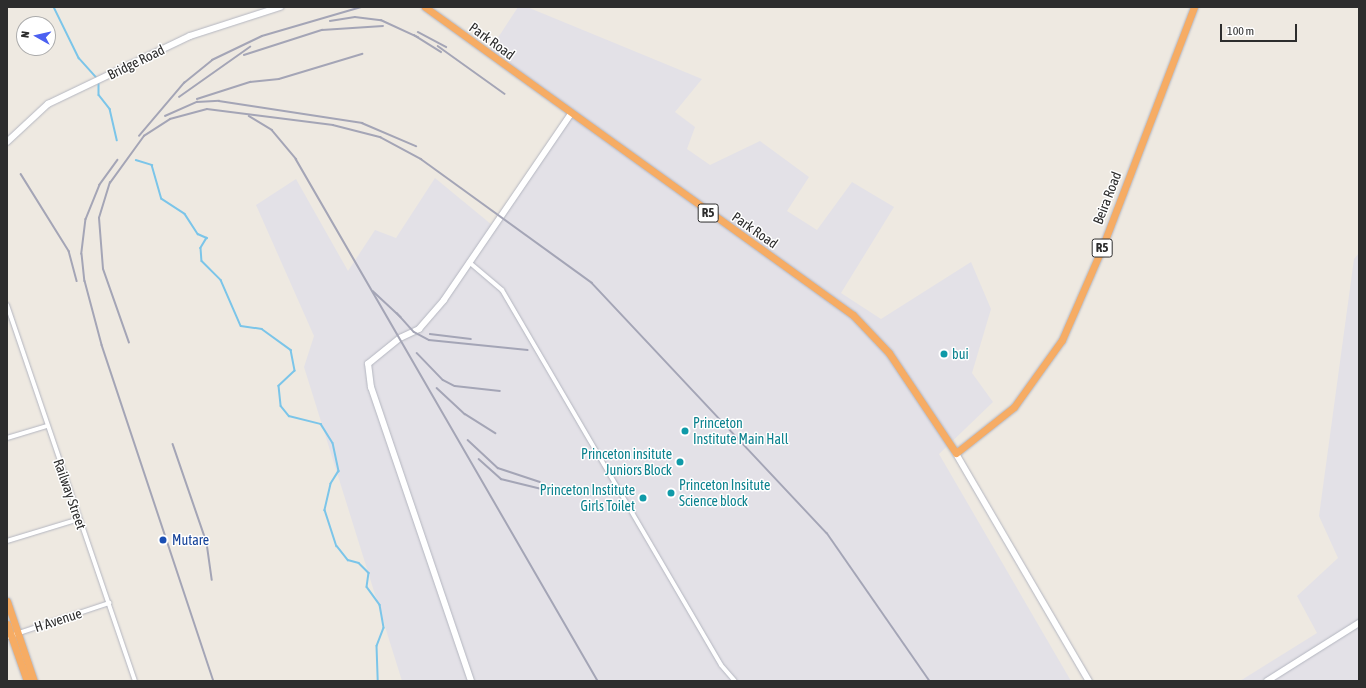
<!DOCTYPE html>
<html>
<head>
<meta charset="utf-8">
<style>
  body { margin:0 }
  #map { position:relative; width:1366px; height:688px; overflow:hidden; background:#eee9e1; font-family:"Asap Condensed",sans-serif }
  div>[style] { position:absolute }
  .industrial>* { inset:0; background:#e3e1e7 }
  .stream>* { height:1.5px; margin:-0.75px; padding:0 0.75px; transform-origin:0.75px; border-radius:0.75px; background:#7bc5e9 }
  .roads { filter:drop-shadow(0 0 1px #b4b6c0) drop-shadow(0 0 1px #b4b6c0) }
  .street>* { height:4px; margin:-2px; padding:0 2px; transform-origin:2px; border-radius:2px; background:#fff }
  .secondary>* { height:5.5px; margin:-2.75px; padding:0 2.75px; transform-origin:2.75px; border-radius:2.75px; background:#fff }
  .highway>* { height:7px; margin:-3.5px; padding:0 3.5px; transform-origin:3.5px; border-radius:3.5px; background:#f6ac64 }
  .rail>* { height:1.5px; margin:-0.75px; padding:0 0.75px; transform-origin:0.75px; border-radius:0.75px; background:#a4a5b6 }
  .dots>* { width:11px; height:11px; translate:-50% -50%; box-sizing:border-box; border:2px solid #fff; border-radius:50% }
  span { translate:-50% -50%; white-space:nowrap; text-align:center; line-height:1.15; -webkit-text-stroke:3px #fff; paint-order:stroke }
  .shield-label span { padding:1px 3px; background:#fff; border:1px solid; border-radius:3px; -webkit-text-stroke-width:0 }
  .shield-label { font-size:13px; color:#2d2d2d; font-weight:700 }
  .street-label { font-size:14px; color:#2d2d2d }
  .culture-label { font-size:14px; color:#0d838f }
  .left { translate:0 -50%; text-align:left }
  .right { translate:-100% -50%; text-align:right }
  .transit-label { font-size:14px; color:#164399 }
  .frame { position:absolute; inset:0; border:8px solid #2d2d2d; pointer-events:none }
  .north { position:absolute; left:16px; top:16px; width:40px; height:40px; box-sizing:border-box; background:#fff; border:1px solid #ababab; border-radius:50%; rotate:278deg; font-size:11px; font-weight:700; line-height:16px; text-align:center; color:#2d2d2d }
  .north::after { content:''; display:block; margin:auto; width:14px; height:18px; background:#4b60f1; clip-path:polygon(50% 0,100% 100%,50% 72%,0 100%) }
  .scale { position:absolute; left:1220px; top:24px; width:77px; height:18px; box-sizing:border-box; border:2px solid #2d2d2d; border-top:0; padding-left:5px; font-size:12px; line-height:14px; white-space:nowrap; color:#2d2d2d; -webkit-text-stroke:3px #fff; paint-order:stroke }
</style>
</head>
<body>
<div id="map">
  <div class="industrial">
    <div style="clip-path:polygon(518px 7px,527px 7px,702px 79px,675px 112px,695px 127px,687px 149px,710px 165px,760px 141px,809px 177px,787px 211px,817px 230px,852px 182px,894px 207px,841px 293px,881px 319px,971px 262px,991px 309px,972px 373px,993px 402px,939px 454px,1071px 681px,402px 681px,304px 367px,314px 336px,256px 205px,296px 179px,348px 271px,375px 230px,396px 238px,435px 178px,492px 225px,571px 112px,490px 50px)"></div>
    <div style="clip-path:polygon(1359px 253px,1359px 681px,1240px 681px,1317px 633px,1297px 596px,1338px 558px,1319px 516px,1354px 259px)"></div>
  </div>
  <div class="stream">
    <div style="left:54px;top:7px;width:57px;rotate:63.9deg"></div>
    <div style="left:79px;top:58px;width:27px;rotate:48deg"></div>
    <div style="left:99px;top:81px;width:14px;rotate:90deg"></div>
    <div style="left:99px;top:95px;width:18px;rotate:52deg"></div>
    <div style="left:110px;top:109px;width:32px;rotate:77deg"></div>
    <div style="left:136px;top:160px;width:17px;rotate:17deg"></div>
    <div style="left:152px;top:165px;width:35px;rotate:74deg"></div>
    <div style="left:162px;top:199px;width:27px;rotate:33deg"></div>
    <div style="left:185px;top:214px;width:24px;rotate:57deg"></div>
    <div style="left:198px;top:234px;width:10px;rotate:24deg"></div>
    <div style="left:207px;top:238px;width:12px;rotate:121deg"></div>
    <div style="left:201px;top:248px;width:13px;rotate:86deg"></div>
    <div style="left:202px;top:261px;width:27px;rotate:45deg"></div>
    <div style="left:221px;top:280px;width:50px;rotate:66.5deg"></div>
    <div style="left:241px;top:326px;width:21px;rotate:8deg"></div>
    <div style="left:262px;top:329px;width:36px;rotate:36deg"></div>
    <div style="left:291px;top:350px;width:21px;rotate:79deg"></div>
    <div style="left:295px;top:371px;width:22px;rotate:137deg"></div>
    <div style="left:279px;top:386px;width:20px;rotate:84deg"></div>
    <div style="left:281px;top:406px;width:13px;rotate:51deg"></div>
    <div style="left:289px;top:416px;width:33px;rotate:14deg"></div>
    <div style="left:321px;top:424px;width:22px;rotate:58deg"></div>
    <div style="left:333px;top:443px;width:29px;rotate:78deg"></div>
    <div style="left:339px;top:471px;width:15px;rotate:122deg"></div>
    <div style="left:331px;top:484px;width:27px;rotate:103deg"></div>
    <div style="left:325px;top:510px;width:38px;rotate:72deg"></div>
    <div style="left:337px;top:546px;width:18px;rotate:52deg"></div>
    <div style="left:348px;top:560px;width:11px;rotate:15deg"></div>
    <div style="left:359px;top:563px;width:14px;rotate:45deg"></div>
    <div style="left:369px;top:573px;width:14px;rotate:98deg"></div>
    <div style="left:367px;top:587px;width:22px;rotate:54deg"></div>
    <div style="left:380px;top:605px;width:23px;rotate:80deg"></div>
    <div style="left:384px;top:628px;width:19px;rotate:111deg"></div>
    <div style="left:377px;top:646px;width:35px;rotate:88deg"></div>
  </div>
  <div class="roads">
    <div class="street">
      <div style="left:469px;top:262px;width:43px;rotate:40.3deg"></div>
      <div style="left:502px;top:290px;width:434px;rotate:59.7deg"></div>
      <div style="left:721px;top:665px;width:21px;rotate:49deg"></div>
      <div style="left:7px;top:305px;width:397px;rotate:71.2deg"></div>
      <div style="left:7px;top:438px;width:42px;rotate:-16.7deg"></div>
      <div style="left:7px;top:541px;width:75px;rotate:-17deg"></div>
      <div style="left:7px;top:637px;width:108px;rotate:-18.4deg"></div>
    </div>
    <div class="secondary">
      <div style="left:7px;top:142px;width:56px;rotate:-42.8deg"></div>
      <div style="left:48px;top:104px;width:157px;rotate:-25.6deg"></div>
      <div style="left:190px;top:36px;width:95px;rotate:-17.9deg"></div>
      <div style="left:956px;top:453px;width:264px;rotate:59.7deg"></div>
      <div style="left:471px;top:681px;width:310px;rotate:-108.8deg"></div>
      <div style="left:371px;top:388px;width:24px;rotate:-97deg"></div>
      <div style="left:368px;top:364px;width:41px;rotate:-39.1deg"></div>
      <div style="left:400px;top:338px;width:21px;rotate:-25deg"></div>
      <div style="left:419px;top:329px;width:38px;rotate:-49deg"></div>
      <div style="left:444px;top:300px;width:225px;rotate:-55.7deg"></div>
      <div style="left:1267px;top:681px;width:109px;rotate:-32.2deg"></div>
    </div>
    <div class="highway">
      <div style="left:425px;top:7px;width:527px;rotate:35.74deg"></div>
      <div style="left:853px;top:315px;width:52px;rotate:46.5deg"></div>
      <div style="left:889px;top:353px;width:120px;rotate:56.2deg"></div>
      <div style="left:956px;top:453px;width:74px;rotate:-38.4deg"></div>
      <div style="left:1014px;top:407px;width:82px;rotate:-54.4deg"></div>
      <div style="left:1062px;top:340px;width:100px;rotate:-66.5deg"></div>
      <div style="left:1102px;top:248px;width:258px;rotate:-69.1deg"></div>
      <div style="left:7px;top:601px;width:84px;rotate:71.4deg"></div>
      <div style="left:7px;top:624px;width:60px;rotate:70.7deg"></div>
    </div>
  </div>
  <div class="rail">
    <div style="left:330px;top:21px;width:25px;rotate:-9deg"></div>
    <div style="left:355px;top:17px;width:26px;rotate:7deg"></div>
    <div style="left:381px;top:20px;width:41px;rotate:24.7deg"></div>
    <div style="left:418px;top:32px;width:32px;rotate:28deg"></div>
    <div style="left:414px;top:35px;width:32px;rotate:32deg"></div>
    <div style="left:438px;top:46px;width:82px;rotate:35.6deg"></div>
    <div style="left:244px;top:55px;width:82px;rotate:-17.8deg"></div>
    <div style="left:322px;top:30px;width:61px;rotate:-3.8deg"></div>
    <div style="left:179px;top:97px;width:87px;rotate:-35.2deg"></div>
    <div style="left:197px;top:99px;width:56px;rotate:-17.8deg"></div>
    <div style="left:250px;top:82px;width:29px;rotate:-6deg"></div>
    <div style="left:279px;top:79px;width:87px;rotate:-16.8deg"></div>
    <div style="left:165px;top:116px;width:35px;rotate:-24deg"></div>
    <div style="left:197px;top:102px;width:22px;rotate:-3deg"></div>
    <div style="left:219px;top:101px;width:145px;rotate:8.7deg"></div>
    <div style="left:362px;top:123px;width:59px;rotate:23.1deg"></div>
    <div style="left:249px;top:116px;width:27px;rotate:31deg"></div>
    <div style="left:272px;top:130px;width:38px;rotate:50deg"></div>
    <div style="left:296px;top:159px;width:603px;rotate:59.95deg"></div>
    <div style="left:139px;top:136px;width:70px;rotate:-49.7deg"></div>
    <div style="left:184px;top:83px;width:36px;rotate:-39deg"></div>
    <div style="left:212px;top:60px;width:55px;rotate:-25.6deg"></div>
    <div style="left:262px;top:36px;width:103px;rotate:-16.3deg"></div>
    <div style="left:118px;top:160px;width:31px;rotate:126deg"></div>
    <div style="left:100px;top:185px;width:37px;rotate:112deg"></div>
    <div style="left:86px;top:219px;width:35px;rotate:97deg"></div>
    <div style="left:82px;top:254px;width:27px;rotate:84deg"></div>
    <div style="left:85px;top:281px;width:66px;rotate:75.1deg"></div>
    <div style="left:102px;top:345px;width:354px;rotate:71.6deg"></div>
    <div style="left:21px;top:174px;width:91px;rotate:58.1deg"></div>
    <div style="left:69px;top:251px;width:31px;rotate:75deg"></div>
    <div style="left:373px;top:291px;width:38px;rotate:43deg"></div>
    <div style="left:397px;top:313px;width:25px;rotate:48deg"></div>
    <div style="left:414px;top:332px;width:17px;rotate:28deg"></div>
    <div style="left:429px;top:340px;width:99px;rotate:5.8deg"></div>
    <div style="left:430px;top:334px;width:41px;rotate:7deg"></div>
    <div style="left:129px;top:343px;width:78px;rotate:-109.4deg"></div>
    <div style="left:103px;top:269px;width:51px;rotate:-94.5deg"></div>
    <div style="left:99px;top:218px;width:37px;rotate:-73deg"></div>
    <div style="left:110px;top:183px;width:58px;rotate:-54.1deg"></div>
    <div style="left:144px;top:136px;width:31px;rotate:-33deg"></div>
    <div style="left:170px;top:119px;width:38px;rotate:-15deg"></div>
    <div style="left:207px;top:109px;width:127px;rotate:7.2deg"></div>
    <div style="left:333px;top:125px;width:49px;rotate:14.3deg"></div>
    <div style="left:380px;top:137px;width:47px;rotate:28.2deg"></div>
    <div style="left:421px;top:159px;width:211px;rotate:35.9deg"></div>
    <div style="left:592px;top:283px;width:343px;rotate:46.8deg"></div>
    <div style="left:827px;top:533px;width:180px;rotate:55.2deg"></div>
    <div style="left:417px;top:353px;width:37px;rotate:46deg"></div>
    <div style="left:443px;top:380px;width:13px;rotate:27deg"></div>
    <div style="left:455px;top:386px;width:45px;rotate:6.3deg"></div>
    <div style="left:437px;top:388px;width:38px;rotate:43deg"></div>
    <div style="left:465px;top:414px;width:36px;rotate:32deg"></div>
    <div style="left:468px;top:440px;width:41px;rotate:43deg"></div>
    <div style="left:498px;top:468px;width:44px;rotate:18.4deg"></div>
    <div style="left:173px;top:444px;width:105px;rotate:71deg"></div>
    <div style="left:207px;top:543px;width:37px;rotate:82deg"></div>
    <div style="left:479px;top:459px;width:30px;rotate:42deg"></div>
    <div style="left:501px;top:479px;width:50px;rotate:13.8deg"></div>
  </div>
  <div class="dots">
    <div style="left:944px;top:354px;background:#0f9aa8"></div>
    <div style="left:685px;top:431px;background:#0f9aa8"></div>
    <div style="left:680px;top:462px;background:#0f9aa8"></div>
    <div style="left:671px;top:493px;background:#0f9aa8"></div>
    <div style="left:643px;top:498px;background:#0f9aa8"></div>
    <div style="left:163px;top:540px;background:#1a4fb4"></div>
  </div>
  <div class="shield-label">
    <span style="left:708px;top:213px">R5</span>
    <span style="left:1102px;top:248px">R5</span>
  </div>
  <div class="street-label">
    <span style="left:492px;top:41px;rotate:36deg">Park Road</span>
    <span style="left:136px;top:62px;rotate:-26deg">Bridge Road</span>
    <span style="left:1107px;top:198px;rotate:-69deg">Beira Road</span>
    <span style="left:755px;top:230px;rotate:35deg">Park Road</span>
    <span style="left:70px;top:494px;rotate:71deg">Railway Street</span>
    <span style="left:58px;top:620px;rotate:-18deg">H Avenue</span>
  </div>
  <div class="culture-label">
    <span class="left" style="left:952px;top:354px">bui</span>
    <span class="left" style="left:693px;top:431px">Princeton<br>Institute Main Hall</span>
    <span class="right" style="left:672px;top:462px">Princeton insitute<br>Juniors Block</span>
    <span class="left" style="left:679px;top:493px">Princeton Insitute<br>Science block</span>
    <span class="right" style="left:635px;top:498px">Princeton Institute<br>Girls Toilet</span>
  </div>
  <div class="transit-label">
    <span class="left" style="left:172px;top:540px">Mutare</span>
  </div>
  <div class="frame"></div>
  <div class="north">N</div>
  <div class="scale">100 m</div>
</div>
</body>
</html>
